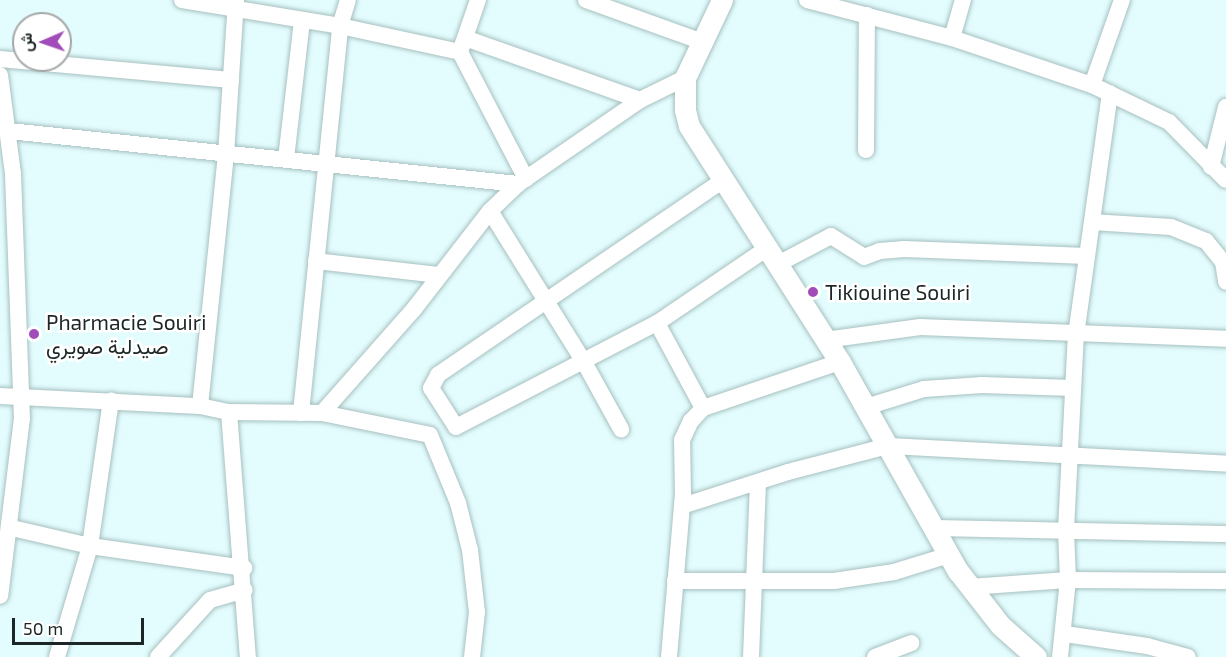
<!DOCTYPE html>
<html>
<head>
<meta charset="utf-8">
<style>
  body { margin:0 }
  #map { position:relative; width:1226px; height:657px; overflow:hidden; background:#e3fcfd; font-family:"Exo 2",Vazirmatn,sans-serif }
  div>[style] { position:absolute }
  .roads { filter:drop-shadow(0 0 2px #a7c0c0) drop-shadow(0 0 2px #a7c0c0) }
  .minor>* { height:16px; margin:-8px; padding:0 8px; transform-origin:8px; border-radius:8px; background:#fff }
  .tertiary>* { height:21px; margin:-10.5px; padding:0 10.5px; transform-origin:10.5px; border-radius:10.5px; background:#fff }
  .dots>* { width:16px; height:16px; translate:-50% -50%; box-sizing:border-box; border:3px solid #fff; border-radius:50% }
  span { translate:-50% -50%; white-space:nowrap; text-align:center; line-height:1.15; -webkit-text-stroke:5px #fff; paint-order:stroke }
  .poi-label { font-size:21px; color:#1d2626 }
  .left { translate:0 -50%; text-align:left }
  .north { position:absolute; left:12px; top:12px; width:60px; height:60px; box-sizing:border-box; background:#fff; border:2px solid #a5a8a8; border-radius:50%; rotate:268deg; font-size:16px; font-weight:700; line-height:24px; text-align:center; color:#1d2626 }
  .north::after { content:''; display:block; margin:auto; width:21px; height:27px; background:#a24cba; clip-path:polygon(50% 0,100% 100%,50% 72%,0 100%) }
  .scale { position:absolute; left:12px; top:618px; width:132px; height:27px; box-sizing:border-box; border:3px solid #1d2626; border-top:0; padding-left:8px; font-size:18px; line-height:21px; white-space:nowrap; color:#1d2626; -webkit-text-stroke:4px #fff; paint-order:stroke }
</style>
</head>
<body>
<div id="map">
  <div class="roads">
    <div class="minor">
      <div style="left:182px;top:0;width:160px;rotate:9.3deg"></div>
      <div style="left:340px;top:26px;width:123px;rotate:12.2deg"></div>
      <div style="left:478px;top:0;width:55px;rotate:109.1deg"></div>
      <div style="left:460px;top:52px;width:143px;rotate:62.5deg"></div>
      <div style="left:586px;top:0;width:121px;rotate:19.8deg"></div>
      <div style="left:807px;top:0;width:150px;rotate:14.7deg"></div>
      <div style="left:952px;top:38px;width:148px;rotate:18.6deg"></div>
      <div style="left:1092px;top:85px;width:85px;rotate:25.7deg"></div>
      <div style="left:1169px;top:122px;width:81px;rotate:45.5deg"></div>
      <div style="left:465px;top:38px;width:186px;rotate:19.5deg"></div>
      <div style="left:952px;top:38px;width:40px;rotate:-74deg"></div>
      <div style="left:0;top:59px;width:232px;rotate:5.2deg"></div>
      <div style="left:0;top:75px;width:100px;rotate:82.5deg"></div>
      <div style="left:13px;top:174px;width:244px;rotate:87.9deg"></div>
      <div style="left:22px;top:418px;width:179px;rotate:97deg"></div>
      <div style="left:1092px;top:85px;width:90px;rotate:-70.6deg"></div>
      <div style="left:9px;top:131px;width:512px;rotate:5.94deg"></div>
      <div style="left:866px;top:150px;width:135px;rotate:-89.6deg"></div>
      <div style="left:286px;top:159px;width:140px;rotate:-83.4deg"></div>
      <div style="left:1211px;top:167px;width:62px;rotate:-76deg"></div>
      <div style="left:722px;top:181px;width:344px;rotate:145.7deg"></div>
      <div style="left:438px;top:375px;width:15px;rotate:118deg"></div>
      <div style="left:431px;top:388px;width:46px;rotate:57.3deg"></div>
      <div style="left:456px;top:427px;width:226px;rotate:-27.4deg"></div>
      <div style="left:657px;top:323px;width:132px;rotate:-34.2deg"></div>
      <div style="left:490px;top:211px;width:178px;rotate:58.1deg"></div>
      <div style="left:584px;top:362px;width:77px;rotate:61.1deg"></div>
      <div style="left:1092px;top:222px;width:79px;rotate:3.6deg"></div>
      <div style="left:1171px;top:227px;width:38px;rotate:22deg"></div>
      <div style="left:1206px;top:241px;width:27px;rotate:51deg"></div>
      <div style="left:1223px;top:262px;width:20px;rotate:81deg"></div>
      <div style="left:316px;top:261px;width:124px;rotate:6.5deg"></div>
      <div style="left:776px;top:265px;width:62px;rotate:-27.8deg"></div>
      <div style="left:831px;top:236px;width:39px;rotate:32deg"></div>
      <div style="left:864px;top:257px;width:17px;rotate:-21deg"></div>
      <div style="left:880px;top:251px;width:24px;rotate:-5deg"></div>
      <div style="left:904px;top:249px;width:183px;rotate:2.2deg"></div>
      <div style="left:657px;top:323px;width:97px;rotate:61.6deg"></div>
      <div style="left:825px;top:340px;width:96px;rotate:-7.8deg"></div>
      <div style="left:920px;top:327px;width:306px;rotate:2.2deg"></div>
      <div style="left:0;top:396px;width:200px;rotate:2.9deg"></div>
      <div style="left:200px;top:406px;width:30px;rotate:12deg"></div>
      <div style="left:229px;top:412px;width:93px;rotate:0.6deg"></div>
      <div style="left:322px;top:413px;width:110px;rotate:11.5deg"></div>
      <div style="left:430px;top:435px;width:74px;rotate:67.6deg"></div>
      <div style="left:458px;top:503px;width:49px;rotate:75.7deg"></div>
      <div style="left:470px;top:550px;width:62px;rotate:83.6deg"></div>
      <div style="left:477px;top:612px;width:45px;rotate:96.3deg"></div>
      <div style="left:200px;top:406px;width:252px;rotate:-84.1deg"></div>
      <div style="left:226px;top:155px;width:155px;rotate:-86.3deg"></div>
      <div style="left:866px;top:407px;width:61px;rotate:-17.2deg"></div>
      <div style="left:924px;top:389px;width:58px;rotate:-3.9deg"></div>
      <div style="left:982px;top:385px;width:91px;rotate:1.9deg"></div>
      <div style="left:229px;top:412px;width:246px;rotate:85.6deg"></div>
      <div style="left:301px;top:413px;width:389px;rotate:-84.2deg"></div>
      <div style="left:340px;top:26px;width:27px;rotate:-73deg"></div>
      <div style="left:322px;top:413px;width:139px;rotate:-48.5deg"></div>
      <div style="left:414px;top:309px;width:124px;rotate:-52.2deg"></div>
      <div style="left:490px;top:211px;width:39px;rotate:-44deg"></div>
      <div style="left:518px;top:184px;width:148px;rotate:-34.5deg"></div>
      <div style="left:640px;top:100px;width:50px;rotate:-26.1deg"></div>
      <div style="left:682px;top:506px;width:111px;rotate:-17.8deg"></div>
      <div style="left:788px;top:472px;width:103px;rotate:-14.6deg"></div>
      <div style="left:888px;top:446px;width:338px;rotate:3deg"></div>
      <div style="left:12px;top:528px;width:80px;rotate:13deg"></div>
      <div style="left:90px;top:546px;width:156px;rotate:8.1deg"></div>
      <div style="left:932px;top:528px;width:294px;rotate:1.2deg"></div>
      <div style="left:675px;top:581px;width:159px"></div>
      <div style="left:834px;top:581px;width:61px;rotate:-8.5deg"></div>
      <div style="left:894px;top:572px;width:58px;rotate:-17.2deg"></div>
      <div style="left:969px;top:587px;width:99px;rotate:-4deg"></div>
      <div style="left:1068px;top:580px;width:158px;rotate:0.4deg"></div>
      <div style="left:1065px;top:634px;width:83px;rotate:8.3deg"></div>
      <div style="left:1147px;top:646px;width:42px;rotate:15deg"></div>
      <div style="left:57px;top:657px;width:116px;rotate:-73.4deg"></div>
      <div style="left:90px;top:546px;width:147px;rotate:-81.8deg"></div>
      <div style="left:158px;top:657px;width:77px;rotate:-47.6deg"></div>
      <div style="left:210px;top:600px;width:36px;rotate:-16deg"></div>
      <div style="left:669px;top:657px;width:163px;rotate:-85.1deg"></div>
      <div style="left:683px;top:495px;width:55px;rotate:-91deg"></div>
      <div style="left:682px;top:440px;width:21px;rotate:-65deg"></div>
      <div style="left:691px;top:421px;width:18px;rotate:-47deg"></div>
      <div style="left:703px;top:408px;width:145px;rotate:-18.6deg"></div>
      <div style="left:751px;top:657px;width:175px;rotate:-87.7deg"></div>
      <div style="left:875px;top:657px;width:39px;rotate:-21deg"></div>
      <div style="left:1060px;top:657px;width:77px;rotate:-84.1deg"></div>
      <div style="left:1068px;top:580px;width:50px;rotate:-92.3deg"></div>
      <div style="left:1066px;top:530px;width:195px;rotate:-87.1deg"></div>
      <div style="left:1076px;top:335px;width:244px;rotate:-82deg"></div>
    </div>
    <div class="tertiary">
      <div style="left:722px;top:0;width:86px;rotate:115.4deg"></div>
      <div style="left:685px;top:78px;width:32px;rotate:90deg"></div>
      <div style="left:685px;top:110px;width:16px;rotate:76deg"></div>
      <div style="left:689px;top:126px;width:280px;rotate:57.4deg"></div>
      <div style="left:840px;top:362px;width:240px;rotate:60.6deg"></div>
      <div style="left:958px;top:571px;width:68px;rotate:52.1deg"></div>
      <div style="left:1000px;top:625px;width:48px;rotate:41.6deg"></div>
    </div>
  </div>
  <div class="dots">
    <div style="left:813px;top:292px;background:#a24cba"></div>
    <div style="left:34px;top:334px;background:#a24cba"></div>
  </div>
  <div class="poi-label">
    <span class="left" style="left:825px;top:292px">Tikiouine Souiri</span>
    <span class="left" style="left:46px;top:334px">Pharmacie Souiri<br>صيدلية صويري</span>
  </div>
  <div class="north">ش</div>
  <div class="scale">50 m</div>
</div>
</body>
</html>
